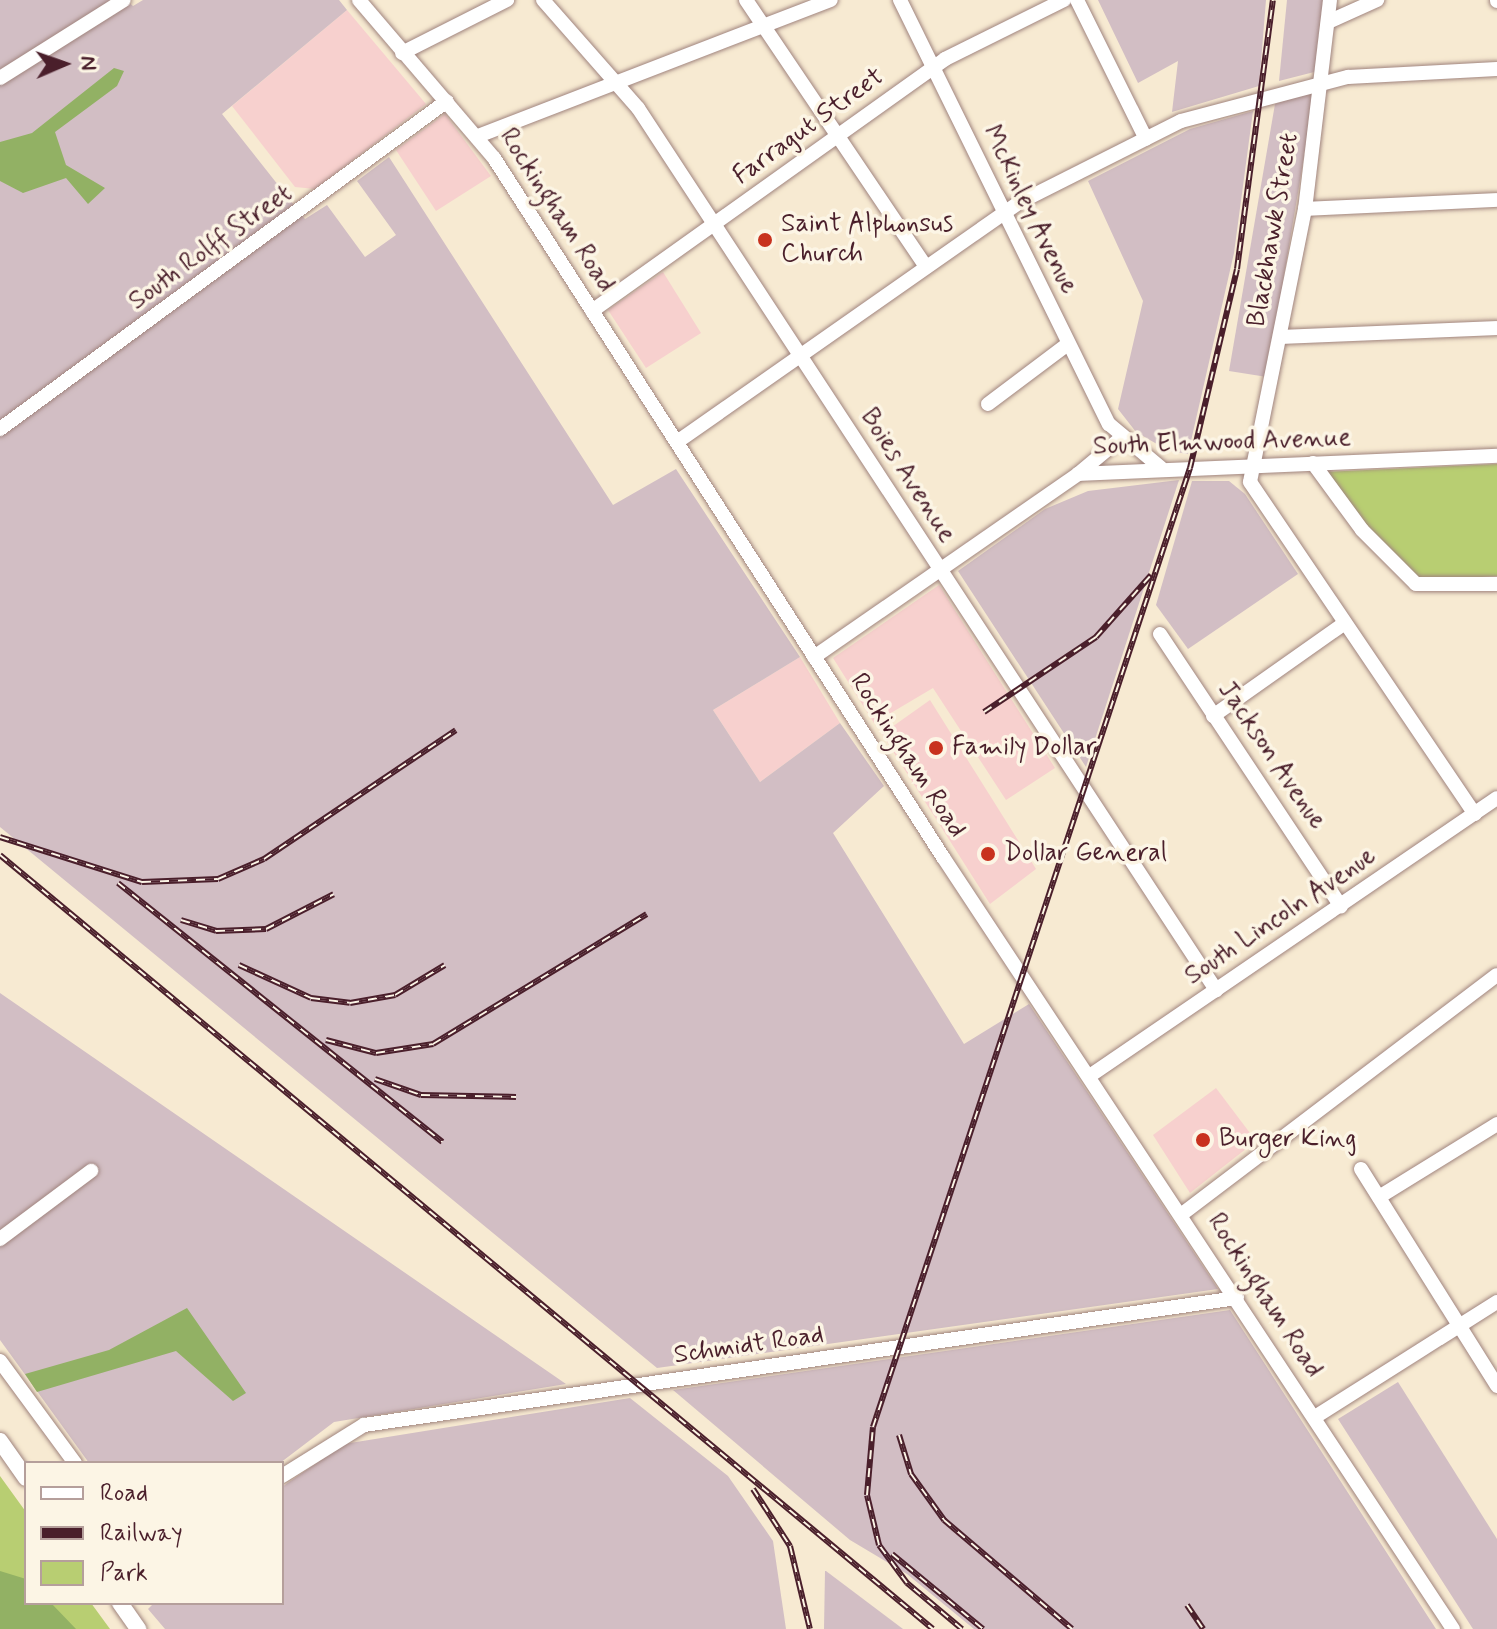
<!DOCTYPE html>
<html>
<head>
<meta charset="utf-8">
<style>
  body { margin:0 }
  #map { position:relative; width:1497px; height:1629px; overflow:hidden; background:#f7ead2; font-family:Mynerve,sans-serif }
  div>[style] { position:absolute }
  .built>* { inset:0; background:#f7d0ce }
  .industrial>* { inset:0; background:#d2bec4 }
  .green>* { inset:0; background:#b8ce72 }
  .forest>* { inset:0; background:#92b164 }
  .roads { filter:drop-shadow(0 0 2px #a0847e) drop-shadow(0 0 2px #a0847e) }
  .minor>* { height:14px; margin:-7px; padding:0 7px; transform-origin:7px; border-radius:7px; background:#fff }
  .major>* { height:16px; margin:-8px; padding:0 8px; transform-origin:8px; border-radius:8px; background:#fff }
  .rail>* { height:6px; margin-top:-3px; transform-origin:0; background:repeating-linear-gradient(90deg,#fcf5e5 0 9px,#4a1f2b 0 18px); box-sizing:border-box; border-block:2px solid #4a1f2b }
  .dots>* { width:22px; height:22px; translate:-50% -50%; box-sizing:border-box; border:4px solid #fcf5e5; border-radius:50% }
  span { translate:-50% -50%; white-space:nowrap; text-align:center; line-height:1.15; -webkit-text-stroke:7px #fcf5e5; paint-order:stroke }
  .street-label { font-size:26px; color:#4a1f2b }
  .poi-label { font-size:26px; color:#4a1f2b }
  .left { translate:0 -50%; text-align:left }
  .legend { position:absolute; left:24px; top:1461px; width:260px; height:144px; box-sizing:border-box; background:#fcf5e5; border:2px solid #b59f9b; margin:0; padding:10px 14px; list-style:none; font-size:24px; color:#4a1f2b }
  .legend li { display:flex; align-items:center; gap:16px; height:40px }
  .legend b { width:40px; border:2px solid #b59f9b }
  .north { position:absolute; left:24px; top:24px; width:80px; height:80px; -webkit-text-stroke:6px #fcf5e5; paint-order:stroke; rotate:88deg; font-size:22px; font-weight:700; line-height:32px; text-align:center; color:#4a1f2b }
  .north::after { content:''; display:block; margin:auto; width:28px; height:36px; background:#4a1f2b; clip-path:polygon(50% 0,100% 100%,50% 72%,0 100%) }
</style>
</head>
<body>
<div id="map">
  <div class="built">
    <div style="clip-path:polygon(347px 10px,426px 104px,315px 189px,295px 187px,232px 106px)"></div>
    <div style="clip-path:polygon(445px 114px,491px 176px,436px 211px,396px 150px)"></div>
    <div style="clip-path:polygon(663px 272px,701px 333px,646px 368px,608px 310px)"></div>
    <div style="clip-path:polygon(939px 585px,1055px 768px,1006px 800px,933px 688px,874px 723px,833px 658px)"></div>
    <div style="clip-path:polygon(800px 657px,840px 723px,760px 782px,713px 710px)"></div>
    <div style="clip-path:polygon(930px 700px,1036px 869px,990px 904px,882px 734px)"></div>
    <div style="clip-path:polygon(1216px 1088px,1256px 1141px,1190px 1193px,1153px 1135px)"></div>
  </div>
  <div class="industrial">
    <div style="clip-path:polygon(0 0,126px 0,133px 6px,143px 0,339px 0,347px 10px,222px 114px,305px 219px,327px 205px,365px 257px,396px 235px,357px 181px,389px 157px,613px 505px,676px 469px,800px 657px,713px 710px,760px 782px,840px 723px,884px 786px,833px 833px,964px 1044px,1029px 1004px,1218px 1289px,657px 1368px,0 827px)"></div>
    <div style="clip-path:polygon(1098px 0,1266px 0,1259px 86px,1172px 112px,1178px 61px,1138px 83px)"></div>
    <div style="clip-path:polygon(1287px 0,1323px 0,1318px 71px,1279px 81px)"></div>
    <div style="clip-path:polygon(1315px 91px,1267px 377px,1229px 371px,1275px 104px)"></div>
    <div style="clip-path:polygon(1253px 111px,1234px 253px,1188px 454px,1169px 451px,1136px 432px,1118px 409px,1143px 301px,1088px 181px,1190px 129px)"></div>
    <div style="clip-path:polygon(1179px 480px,1086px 767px,958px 571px,1045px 509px,1088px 491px)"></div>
    <div style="clip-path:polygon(1192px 481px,1229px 481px,1245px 494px,1298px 574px,1188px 649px,1156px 605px)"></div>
    <div style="clip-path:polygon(0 993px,566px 1384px,334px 1422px,280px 1463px,89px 1463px,0 1340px)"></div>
    <div style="clip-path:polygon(1230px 1310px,1436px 1629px,974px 1629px,907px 1574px,850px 1540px,673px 1390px)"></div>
    <div style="clip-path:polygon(1398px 1382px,1497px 1539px,1497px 1629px,1473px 1629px,1338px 1419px)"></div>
    <div style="clip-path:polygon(630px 1398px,728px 1476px,773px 1541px,786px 1629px,165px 1629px,148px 1609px,154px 1603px,282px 1603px,282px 1487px,344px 1444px)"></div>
    <div style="clip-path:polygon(825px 1571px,826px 1571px,903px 1629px,824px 1629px)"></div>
  </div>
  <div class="green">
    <div style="clip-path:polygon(1497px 464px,1497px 576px,1419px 581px,1322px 478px,1323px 472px)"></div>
    <div style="clip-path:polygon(0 1476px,26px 1512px,26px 1603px,91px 1603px,110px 1629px,0 1629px)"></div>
  </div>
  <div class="forest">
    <div style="clip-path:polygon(114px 68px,124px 71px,117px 86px,55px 132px,66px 165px,105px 188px,88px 204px,66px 178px,23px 193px,0 181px,0 142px,32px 133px)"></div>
    <div style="clip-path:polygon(187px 1308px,246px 1393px,233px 1401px,176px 1351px,37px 1392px,25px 1374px,109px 1350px)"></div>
    <div style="clip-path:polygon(0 1571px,26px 1579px,26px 1603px,51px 1603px,76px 1629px,0 1629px)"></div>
  </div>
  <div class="roads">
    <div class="minor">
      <div style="left:359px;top:0;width:208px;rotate:49.5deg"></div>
      <div style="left:494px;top:158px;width:831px;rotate:57.29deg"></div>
      <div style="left:943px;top:857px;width:925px;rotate:56.55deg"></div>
      <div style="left:543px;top:0;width:144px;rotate:48.7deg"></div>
      <div style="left:638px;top:108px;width:1055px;rotate:56.76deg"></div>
      <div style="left:746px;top:0;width:322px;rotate:56deg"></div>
      <div style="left:900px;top:0;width:473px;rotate:63.8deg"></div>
      <div style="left:1109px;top:424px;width:68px;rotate:40.2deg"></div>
      <div style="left:1077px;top:0;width:155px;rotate:63.6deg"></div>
      <div style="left:1330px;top:0;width:210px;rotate:96.8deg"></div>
      <div style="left:1305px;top:209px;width:278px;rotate:101.4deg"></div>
      <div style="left:1250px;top:482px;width:401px;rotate:55.9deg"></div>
      <div style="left:1497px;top:0;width:1px;rotate:90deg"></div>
      <div style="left:1328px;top:22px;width:54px;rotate:-24.2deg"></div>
      <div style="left:402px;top:53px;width:118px;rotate:-26.8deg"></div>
      <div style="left:0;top:78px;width:146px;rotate:-32.2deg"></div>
      <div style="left:478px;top:136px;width:378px;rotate:-21.1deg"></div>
      <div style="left:1305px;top:209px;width:192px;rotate:-2.7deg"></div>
      <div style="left:592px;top:311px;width:434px;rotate:-35.5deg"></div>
      <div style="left:945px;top:59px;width:133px;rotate:-26.4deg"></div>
      <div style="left:1281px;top:337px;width:216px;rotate:-2.4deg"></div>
      <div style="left:988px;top:404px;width:100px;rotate:-36.9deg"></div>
      <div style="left:0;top:429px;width:554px;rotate:-36.27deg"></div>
      <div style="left:677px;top:442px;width:416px;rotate:-35deg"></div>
      <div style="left:1018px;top:203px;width:182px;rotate:-26.7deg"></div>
      <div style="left:1181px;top:121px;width:173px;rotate:-14.8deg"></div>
      <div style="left:1348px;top:77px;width:149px;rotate:-3.1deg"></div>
      <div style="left:1313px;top:463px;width:83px;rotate:53.8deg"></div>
      <div style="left:1362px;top:530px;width:76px;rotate:45deg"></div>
      <div style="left:1416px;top:584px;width:81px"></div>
      <div style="left:1078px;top:474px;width:56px;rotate:-39.9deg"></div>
      <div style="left:1160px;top:634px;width:327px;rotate:56.4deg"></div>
      <div style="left:814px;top:657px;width:321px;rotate:-34.7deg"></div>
      <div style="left:1078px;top:474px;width:419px;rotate:-2.5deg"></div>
      <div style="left:1213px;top:716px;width:161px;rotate:-35.2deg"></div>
      <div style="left:1091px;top:1075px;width:491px;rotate:-34.3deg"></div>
      <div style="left:1361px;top:1169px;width:256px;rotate:57.9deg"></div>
      <div style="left:1379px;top:1197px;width:139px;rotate:-31.7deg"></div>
      <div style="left:1182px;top:1214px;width:395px;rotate:-37.2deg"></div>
      <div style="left:0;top:1239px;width:114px;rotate:-36.8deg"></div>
      <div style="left:0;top:1361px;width:127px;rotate:53.7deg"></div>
      <div style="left:1315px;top:1417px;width:215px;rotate:-32.3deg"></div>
      <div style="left:282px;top:1476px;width:97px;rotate:-31.9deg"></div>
      <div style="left:364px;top:1425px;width:882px;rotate:-8.28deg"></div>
    </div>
    <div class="major">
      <div style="left:0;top:1441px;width:45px;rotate:54.9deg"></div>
      <div style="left:120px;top:1603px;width:32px;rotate:55deg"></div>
    </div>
  </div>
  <div class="rail">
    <div style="left:984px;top:712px;width:135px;rotate:-33.8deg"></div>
    <div style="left:1096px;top:637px;width:83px;rotate:-48.4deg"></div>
    <div style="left:0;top:837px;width:149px;rotate:17.6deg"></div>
    <div style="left:142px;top:882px;width:76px;rotate:-2.3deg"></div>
    <div style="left:218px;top:879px;width:50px;rotate:-23.5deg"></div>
    <div style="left:264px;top:859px;width:231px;rotate:-33.9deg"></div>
    <div style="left:0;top:855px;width:1212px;rotate:39.68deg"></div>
    <div style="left:118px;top:883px;width:415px;rotate:38.6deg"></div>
    <div style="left:181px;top:920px;width:37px;rotate:17deg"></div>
    <div style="left:216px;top:931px;width:50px;rotate:-2.3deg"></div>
    <div style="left:266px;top:929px;width:76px;rotate:-27.2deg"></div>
    <div style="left:239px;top:965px;width:79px;rotate:24.6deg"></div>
    <div style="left:311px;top:998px;width:39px;rotate:7deg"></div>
    <div style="left:350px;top:1003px;width:46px;rotate:-10.1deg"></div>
    <div style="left:395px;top:995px;width:58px;rotate:-31deg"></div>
    <div style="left:326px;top:1040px;width:52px;rotate:14.6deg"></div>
    <div style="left:376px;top:1053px;width:58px;rotate:-9deg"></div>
    <div style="left:433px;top:1044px;width:250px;rotate:-31.3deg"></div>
    <div style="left:375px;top:1079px;width:49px;rotate:19.2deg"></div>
    <div style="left:421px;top:1095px;width:95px;rotate:1.2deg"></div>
    <div style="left:899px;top:1435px;width:41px;rotate:72.9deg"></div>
    <div style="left:911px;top:1474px;width:57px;rotate:54.3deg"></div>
    <div style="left:944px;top:1520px;width:168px;rotate:40.4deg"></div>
    <div style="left:753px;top:1489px;width:68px;rotate:57deg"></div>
    <div style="left:790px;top:1546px;width:85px;rotate:76.5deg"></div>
    <div style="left:892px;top:1554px;width:118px;rotate:39.5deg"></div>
    <div style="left:1187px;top:1605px;width:29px;rotate:56deg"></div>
    <div style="left:962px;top:1629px;width:72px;rotate:-140.1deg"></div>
    <div style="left:907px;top:1583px;width:47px;rotate:-126.4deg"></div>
    <div style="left:879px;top:1545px;width:51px;rotate:-103.5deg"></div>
    <div style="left:867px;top:1495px;width:68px;rotate:-85deg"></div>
    <div style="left:873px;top:1427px;width:1010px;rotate:-71.71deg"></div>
    <div style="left:1190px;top:468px;width:204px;rotate:-76.7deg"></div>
    <div style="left:1237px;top:269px;width:271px;rotate:-82.4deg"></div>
  </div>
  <div class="dots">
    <div style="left:765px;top:240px;background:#c8321e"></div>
    <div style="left:936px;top:748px;background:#c8321e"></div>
    <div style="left:988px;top:854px;background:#c8321e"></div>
    <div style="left:1203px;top:1140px;background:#c8321e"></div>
  </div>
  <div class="street-label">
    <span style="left:809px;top:127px;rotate:-36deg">Farragut Street</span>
    <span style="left:1029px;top:210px;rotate:64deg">McKinley Avenue</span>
    <span style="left:556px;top:211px;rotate:57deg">Rockingham Road</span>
    <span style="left:1274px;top:230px;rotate:-80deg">Blackhawk Street</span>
    <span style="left:211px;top:248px;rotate:-36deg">South Rolff Street</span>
    <span style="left:1222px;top:443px;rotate:-2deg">South Elmwood Avenue</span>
    <span style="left:907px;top:476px;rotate:57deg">Boies Avenue</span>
    <span style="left:907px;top:756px;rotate:57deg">Rockingham Road</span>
    <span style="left:1271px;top:756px;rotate:56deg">Jackson Avenue</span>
    <span style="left:1281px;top:917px;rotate:-34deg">South Lincoln Avenue</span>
    <span style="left:1264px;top:1296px;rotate:57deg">Rockingham Road</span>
    <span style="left:749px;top:1346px;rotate:-8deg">Schmidt Road</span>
  </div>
  <div class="poi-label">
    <span class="left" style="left:781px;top:240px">Saint Alphonsus<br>Church</span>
    <span class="left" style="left:952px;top:748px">Family Dollar</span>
    <span class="left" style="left:1004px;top:854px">Dollar General</span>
    <span class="left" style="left:1219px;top:1140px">Burger King</span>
  </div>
  <ul class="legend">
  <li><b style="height:10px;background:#fff"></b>Road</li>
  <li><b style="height:10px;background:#4a1f2b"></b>Railway</li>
  <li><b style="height:22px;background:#b8ce72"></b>Park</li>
  </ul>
  <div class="north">N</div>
</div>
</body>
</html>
